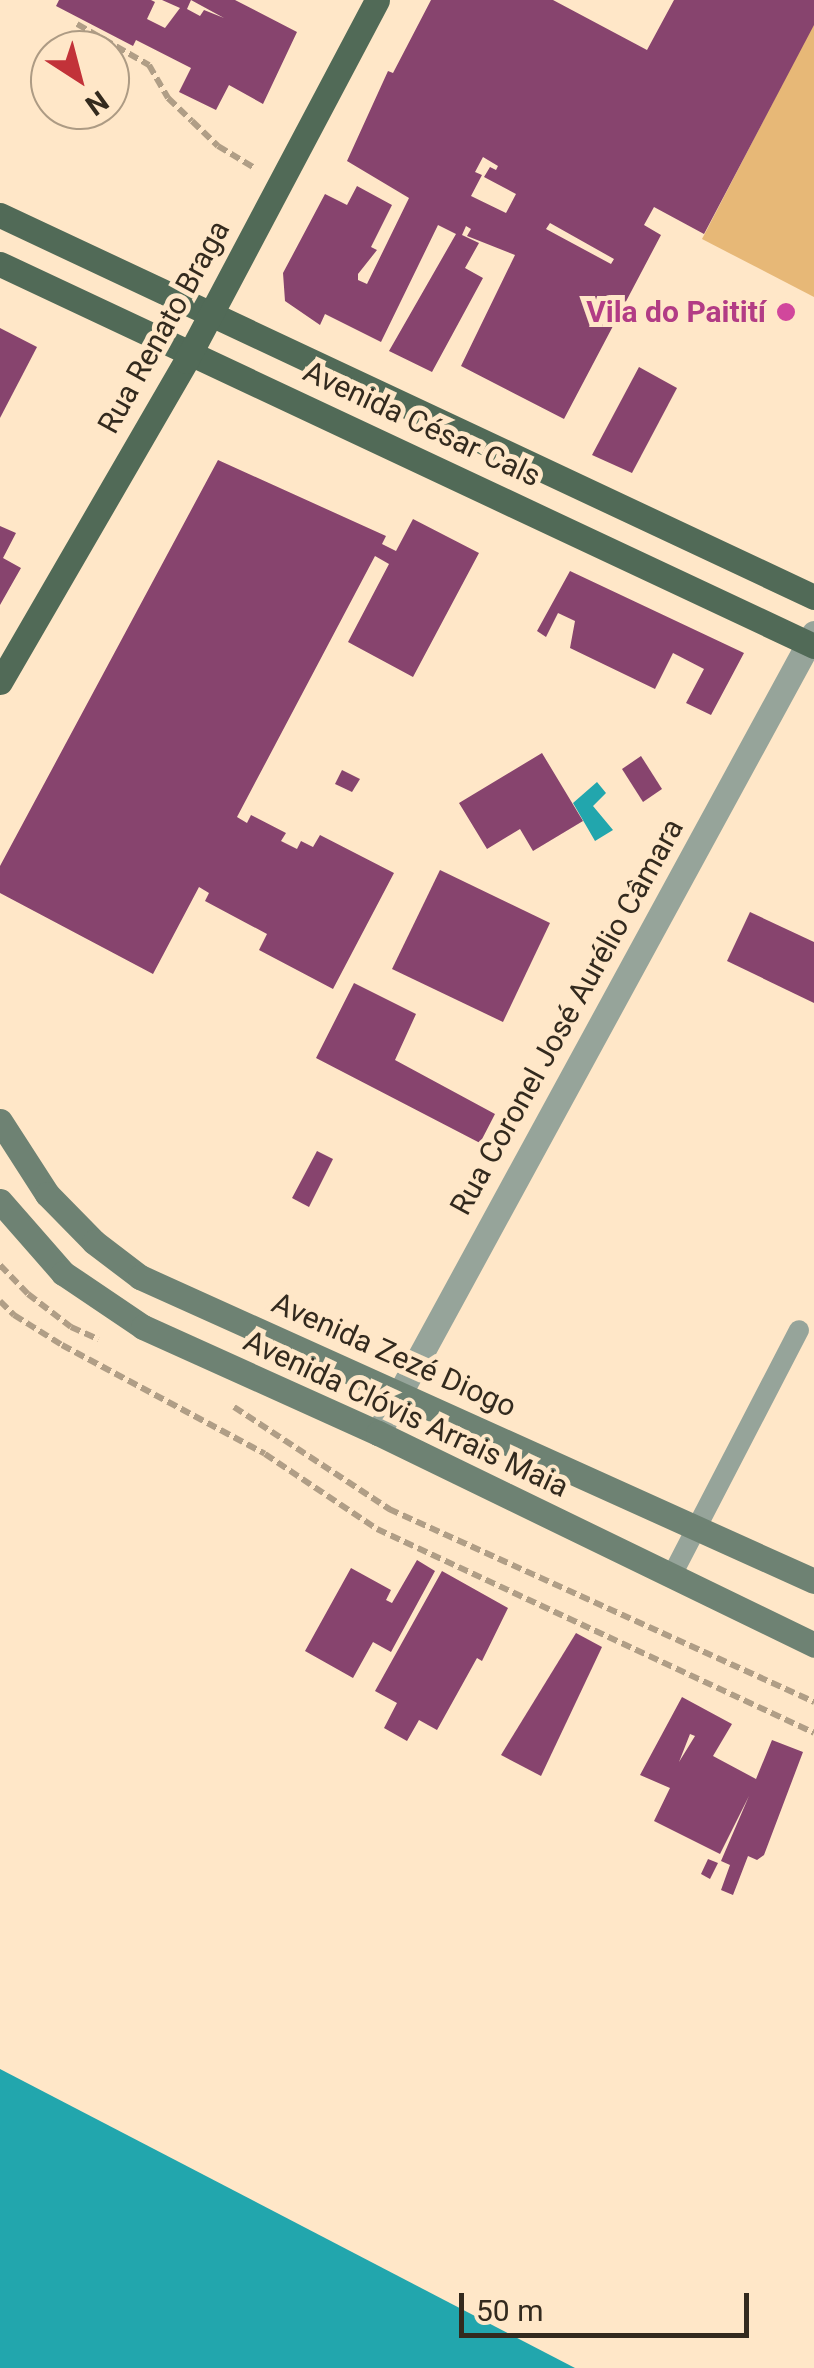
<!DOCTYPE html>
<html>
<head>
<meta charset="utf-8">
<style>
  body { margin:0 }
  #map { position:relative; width:814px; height:2368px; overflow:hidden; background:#ffe7c8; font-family:Roboto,sans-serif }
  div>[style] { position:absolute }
  .green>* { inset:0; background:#e7b877 }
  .water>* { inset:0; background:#22a6ad }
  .building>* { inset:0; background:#87446e }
  .path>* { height:6px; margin-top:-3px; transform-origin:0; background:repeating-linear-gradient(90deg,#b09e86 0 10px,transparent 0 15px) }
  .lane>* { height:20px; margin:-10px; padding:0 10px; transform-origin:10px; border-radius:10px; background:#96a49a }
  .street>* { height:25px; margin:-12.5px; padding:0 12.5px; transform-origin:12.5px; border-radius:12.5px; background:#96a49a }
  .secondary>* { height:25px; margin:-12.5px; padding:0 12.5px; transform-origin:12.5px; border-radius:12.5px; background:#6e8273 }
  .primary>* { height:25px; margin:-12.5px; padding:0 12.5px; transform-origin:12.5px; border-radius:12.5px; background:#516a57 }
  .dots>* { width:28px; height:28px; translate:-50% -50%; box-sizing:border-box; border:5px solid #ffe7c8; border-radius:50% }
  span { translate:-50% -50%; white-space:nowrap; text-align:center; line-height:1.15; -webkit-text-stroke:10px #ffe7c8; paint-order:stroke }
  .hotel-label { font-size:30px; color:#b23c85; font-weight:700 }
  .right { translate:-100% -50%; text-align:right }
  .street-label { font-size:30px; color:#332a1e }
  .north { position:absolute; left:30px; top:30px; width:100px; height:100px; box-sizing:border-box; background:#ffe7c8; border:2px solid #ad9b84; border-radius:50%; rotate:144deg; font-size:28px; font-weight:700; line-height:40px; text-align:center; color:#332a1e }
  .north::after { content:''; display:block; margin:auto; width:35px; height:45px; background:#c23239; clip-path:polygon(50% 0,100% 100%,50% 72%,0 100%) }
  .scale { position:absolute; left:459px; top:2293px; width:290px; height:45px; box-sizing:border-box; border:5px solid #332a1e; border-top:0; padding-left:12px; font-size:30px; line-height:35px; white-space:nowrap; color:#332a1e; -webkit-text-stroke:8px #ffe7c8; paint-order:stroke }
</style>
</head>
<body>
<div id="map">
  <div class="green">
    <div style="clip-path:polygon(814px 23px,814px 297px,702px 239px)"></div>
  </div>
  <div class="water">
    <div style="clip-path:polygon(597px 782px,606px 793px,593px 806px,613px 830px,595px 841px,573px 803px)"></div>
    <div style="clip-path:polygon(0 2069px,575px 2368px,0 2368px)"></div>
  </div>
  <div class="building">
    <div style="clip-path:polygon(evenodd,59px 0,151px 0,155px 2px,147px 19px,165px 28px,180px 8px,162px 0,235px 0,297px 32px,263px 104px,229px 85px,216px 110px,179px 92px,191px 68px,136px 40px,133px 46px,56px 6px,59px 0,191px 0,224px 18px,204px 10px,200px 16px,187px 9px,191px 0)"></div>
    <div style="clip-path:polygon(evenodd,431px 0,553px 0,647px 50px,674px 0,814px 0,814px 25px,704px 234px,654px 207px,644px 225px,661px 235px,564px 419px,461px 366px,515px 255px,467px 236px,471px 229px,466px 226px,462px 235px,479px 243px,465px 268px,483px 278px,432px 372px,389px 351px,456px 234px,438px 225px,381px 342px,325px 314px,320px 325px,285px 301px,283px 273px,325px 194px,347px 205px,357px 186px,392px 205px,371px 247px,377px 250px,358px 274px,358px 280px,367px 284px,409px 198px,347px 161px,388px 71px,393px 73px,431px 0,483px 157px,498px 166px,496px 170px,490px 167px,484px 177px,516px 194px,506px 213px,471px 196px,482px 175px,475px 172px,483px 157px,431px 0,550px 223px,614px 259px,611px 264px,546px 229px,550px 223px)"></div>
    <div style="clip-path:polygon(0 328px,37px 347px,0 418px)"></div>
    <div style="clip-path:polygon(639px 367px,677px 388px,632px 473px,592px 455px)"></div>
    <div style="clip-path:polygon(218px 460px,386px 536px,382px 544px,396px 551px,413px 519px,479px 553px,413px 677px,348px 642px,389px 564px,375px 556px,237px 817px,247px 823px,251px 815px,286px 833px,281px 841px,297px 849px,301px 841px,313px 847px,320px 835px,394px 873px,333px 989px,259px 950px,267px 934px,205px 901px,209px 893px,199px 887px,153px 974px,0 893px,0 866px)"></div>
    <div style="clip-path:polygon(0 526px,16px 533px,3px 558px,21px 568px,0 605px)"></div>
    <div style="clip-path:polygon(570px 571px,744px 653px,711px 715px,686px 703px,704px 669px,673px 653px,655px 689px,570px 648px,575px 621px,558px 613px,546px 637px,537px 631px)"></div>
    <div style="clip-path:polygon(542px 753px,583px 821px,533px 851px,520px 829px,487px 849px,459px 803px)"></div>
    <div style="clip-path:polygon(641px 756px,662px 789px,643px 802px,622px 769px)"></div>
    <div style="clip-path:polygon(342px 770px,360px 779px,352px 792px,335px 784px)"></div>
    <div style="clip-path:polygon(440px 870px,550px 923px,503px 1022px,392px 969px)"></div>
    <div style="clip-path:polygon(750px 912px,814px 942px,814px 1003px,727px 961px)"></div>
    <div style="clip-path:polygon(354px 983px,416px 1014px,395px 1060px,495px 1114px,480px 1143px,316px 1058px)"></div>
    <div style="clip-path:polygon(317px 1151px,333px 1159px,309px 1207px,292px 1198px)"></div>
    <div style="clip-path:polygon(417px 1560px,435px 1571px,391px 1652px,373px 1642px,353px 1678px,305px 1651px,351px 1568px,391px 1590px,386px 1600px,392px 1603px)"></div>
    <div style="clip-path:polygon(442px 1571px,508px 1608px,482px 1661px,477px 1658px,437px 1730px,419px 1720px,407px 1741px,384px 1728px,397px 1703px,375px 1691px)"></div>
    <div style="clip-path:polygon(576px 1633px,602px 1647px,541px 1776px,501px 1755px)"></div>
    <div style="clip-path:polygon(evenodd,682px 1697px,732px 1724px,713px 1756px,756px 1779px,772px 1740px,803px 1752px,764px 1855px,757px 1860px,748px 1856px,733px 1895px,721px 1890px,730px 1865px,721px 1861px,749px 1796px,720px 1854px,654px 1821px,670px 1788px,640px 1775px,682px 1697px,690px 1734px,695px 1736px,679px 1762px,690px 1734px)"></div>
    <div style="clip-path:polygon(708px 1859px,718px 1863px,710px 1879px,701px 1874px)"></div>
  </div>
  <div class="path">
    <div style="left:77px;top:24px;width:83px;rotate:29.7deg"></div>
    <div style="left:149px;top:65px;width:38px;rotate:60deg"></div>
    <div style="left:168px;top:98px;width:33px;rotate:44deg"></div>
    <div style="left:192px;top:121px;width:36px;rotate:44deg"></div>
    <div style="left:218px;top:146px;width:41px;rotate:31deg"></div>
    <div style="left:0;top:1265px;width:40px;rotate:46deg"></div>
    <div style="left:28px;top:1294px;width:54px;rotate:37.5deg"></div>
    <div style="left:71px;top:1327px;width:30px;rotate:24deg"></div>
    <div style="left:0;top:1301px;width:20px;rotate:45deg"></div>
    <div style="left:14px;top:1315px;width:57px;rotate:32deg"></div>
    <div style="left:62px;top:1345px;width:230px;rotate:28.2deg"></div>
    <div style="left:265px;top:1454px;width:135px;rotate:33.8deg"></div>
    <div style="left:377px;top:1529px;width:482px;rotate:25deg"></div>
    <div style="left:234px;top:1407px;width:186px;rotate:33.3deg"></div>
    <div style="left:389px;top:1509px;width:467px;rotate:24.4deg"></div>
  </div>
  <div class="lane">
    <div style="left:671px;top:1577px;width:278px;rotate:-62.6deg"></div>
  </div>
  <div class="street">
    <div style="left:378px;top:1433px;width:911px;rotate:-61.41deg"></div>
  </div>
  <div class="secondary">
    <div style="left:0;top:1121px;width:87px;rotate:57.2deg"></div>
    <div style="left:47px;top:1194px;width:67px;rotate:45.6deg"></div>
    <div style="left:94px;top:1242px;width:58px;rotate:37.3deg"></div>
    <div style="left:140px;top:1277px;width:739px;rotate:24.28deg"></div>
    <div style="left:0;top:1201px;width:96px;rotate:48.8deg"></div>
    <div style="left:63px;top:1273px;width:97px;rotate:34deg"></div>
    <div style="left:143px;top:1327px;width:258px;rotate:24.3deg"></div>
    <div style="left:378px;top:1433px;width:485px;rotate:25.9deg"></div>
  </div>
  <div class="primary">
    <div style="left:0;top:215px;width:899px;rotate:25.14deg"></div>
    <div style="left:0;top:264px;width:899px;rotate:25.14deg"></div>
    <div style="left:0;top:682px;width:371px;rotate:-59.9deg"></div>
    <div style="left:186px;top:361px;width:408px;rotate:-62.1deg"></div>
  </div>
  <div class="dots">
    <div style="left:786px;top:312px;background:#d1479c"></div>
  </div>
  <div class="hotel-label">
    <span class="right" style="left:766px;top:312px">Vila do Paitití</span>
  </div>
  <div class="street-label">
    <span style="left:164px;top:327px;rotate:-61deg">Rua Renato Braga</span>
    <span style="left:422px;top:424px;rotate:25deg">Avenida César Cals</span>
    <span style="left:567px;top:1017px;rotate:-61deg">Rua Coronel José Aurélio Câmara</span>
    <span style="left:394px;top:1355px;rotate:24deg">Avenida Zezé Diogo</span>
    <span style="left:406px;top:1414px;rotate:25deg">Avenida Clóvis Arrais Maia</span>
  </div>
  <div class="north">N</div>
  <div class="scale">50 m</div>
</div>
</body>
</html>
